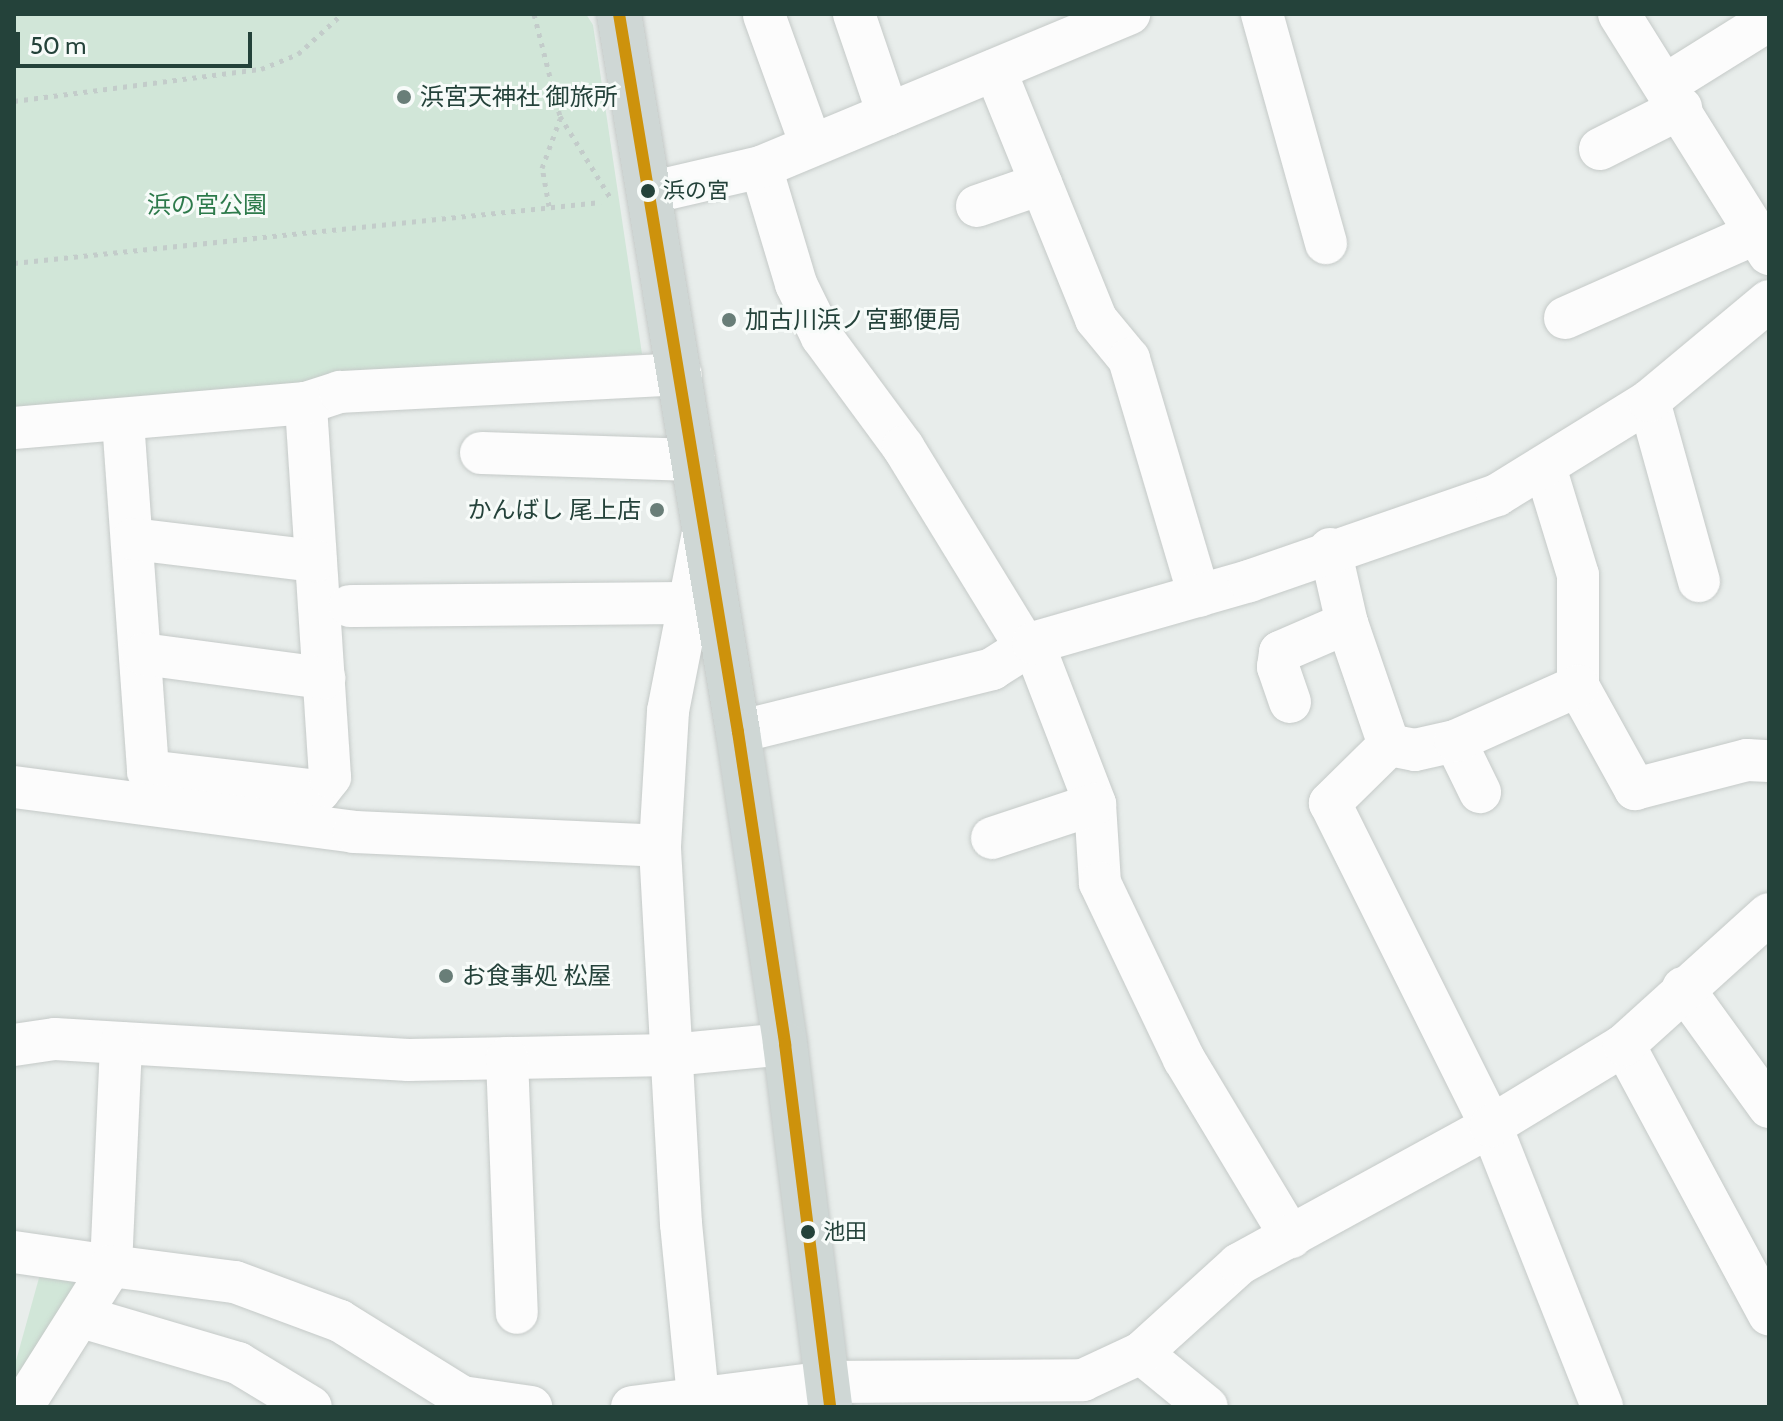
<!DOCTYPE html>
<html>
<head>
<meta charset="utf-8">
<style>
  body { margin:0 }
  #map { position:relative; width:1783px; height:1421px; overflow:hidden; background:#e8edeb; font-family:Cabin,"Noto Sans JP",sans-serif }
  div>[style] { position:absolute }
  .green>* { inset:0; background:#d1e6d8 }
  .path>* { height:5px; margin-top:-2.5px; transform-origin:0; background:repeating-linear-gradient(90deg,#c3ccca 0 4px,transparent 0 10px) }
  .roads { filter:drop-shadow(0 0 2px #c5cac8) drop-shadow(0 0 2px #c5cac8) }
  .minor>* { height:42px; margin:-21px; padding:0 21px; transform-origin:21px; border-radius:21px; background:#fcfcfc }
  .major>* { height:44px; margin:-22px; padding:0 22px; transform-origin:22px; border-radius:22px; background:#cfd7d5 }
  .bus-1>* { height:12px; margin:-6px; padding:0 6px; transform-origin:6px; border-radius:6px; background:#cd920c }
  .dots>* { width:22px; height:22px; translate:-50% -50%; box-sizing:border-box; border:4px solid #f7fbf9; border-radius:50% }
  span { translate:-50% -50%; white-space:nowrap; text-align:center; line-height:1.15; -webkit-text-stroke:6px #f7fbf9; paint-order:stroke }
  .bus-label { font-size:22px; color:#24423a }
  .left { translate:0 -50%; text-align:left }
  .poi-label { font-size:24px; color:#24423a }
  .right { translate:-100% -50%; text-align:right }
  .park-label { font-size:24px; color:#2d7a4b }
  .frame { position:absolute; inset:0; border:16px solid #24423a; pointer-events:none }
  .scale { position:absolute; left:16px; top:32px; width:236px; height:36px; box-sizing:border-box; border:4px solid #24423a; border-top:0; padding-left:10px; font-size:24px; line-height:28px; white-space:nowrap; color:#24423a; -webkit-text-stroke:6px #f7fbf9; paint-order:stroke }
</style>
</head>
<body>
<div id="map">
  <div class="green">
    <div style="clip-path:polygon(14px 14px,586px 14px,593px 25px,642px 354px,348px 371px,310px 389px,14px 413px)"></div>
    <div style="clip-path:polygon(42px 1267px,67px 1269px,81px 1290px,14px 1390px,14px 1368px)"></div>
  </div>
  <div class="path">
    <div style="left:534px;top:14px;width:105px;rotate:75.7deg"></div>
    <div style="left:560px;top:116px;width:95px;rotate:58.3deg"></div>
    <div style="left:14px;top:101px;width:249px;rotate:-7.4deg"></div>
    <div style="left:261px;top:69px;width:40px;rotate:-22deg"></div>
    <div style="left:298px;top:54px;width:59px;rotate:-42.3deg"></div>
    <div style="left:549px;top:206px;width:39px;rotate:-100deg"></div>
    <div style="left:542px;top:168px;width:52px;rotate:-69.8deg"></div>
    <div style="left:14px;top:263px;width:590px;rotate:-5.93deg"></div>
  </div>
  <div class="roads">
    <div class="minor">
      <div style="left:854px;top:14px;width:106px;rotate:71.2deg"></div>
      <div style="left:1262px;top:14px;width:238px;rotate:74.4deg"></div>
      <div style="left:1619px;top:14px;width:283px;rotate:58deg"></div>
      <div style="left:764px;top:15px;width:138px;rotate:70.1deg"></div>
      <div style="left:995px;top:70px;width:269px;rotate:67.9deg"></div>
      <div style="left:1096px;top:319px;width:52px;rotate:50.5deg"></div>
      <div style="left:1129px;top:359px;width:247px;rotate:73.5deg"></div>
      <div style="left:1665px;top:85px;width:123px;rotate:-32deg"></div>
      <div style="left:1600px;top:149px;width:91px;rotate:-26.8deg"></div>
      <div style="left:761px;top:167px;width:122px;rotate:73.3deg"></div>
      <div style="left:796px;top:284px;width:59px;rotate:63.9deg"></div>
      <div style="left:822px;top:337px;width:137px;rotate:53.6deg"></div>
      <div style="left:903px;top:447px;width:233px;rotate:58.5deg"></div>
      <div style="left:649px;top:193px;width:115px;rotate:-13.1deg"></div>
      <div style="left:761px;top:167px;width:399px;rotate:-22.6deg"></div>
      <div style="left:977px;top:206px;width:68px;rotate:-19deg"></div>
      <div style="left:1565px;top:318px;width:208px;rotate:-23.9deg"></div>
      <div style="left:1649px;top:401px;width:187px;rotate:74.5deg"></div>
      <div style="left:123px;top:421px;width:351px;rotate:85.9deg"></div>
      <div style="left:148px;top:771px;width:172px;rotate:6.7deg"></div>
      <div style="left:319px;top:791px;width:18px;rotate:-52deg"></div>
      <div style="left:330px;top:777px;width:375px;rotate:-93.7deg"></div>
      <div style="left:14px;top:428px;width:293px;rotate:-4.9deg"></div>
      <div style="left:306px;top:403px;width:36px;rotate:-18deg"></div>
      <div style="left:340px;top:392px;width:341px;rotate:-3deg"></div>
      <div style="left:481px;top:453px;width:213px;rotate:1.9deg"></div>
      <div style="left:1545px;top:467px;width:113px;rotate:73deg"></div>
      <div style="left:1578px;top:575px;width:111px;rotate:90deg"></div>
      <div style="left:1578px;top:686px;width:118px;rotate:61deg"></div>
      <div style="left:1635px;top:789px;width:116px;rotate:-14.5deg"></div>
      <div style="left:1747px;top:760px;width:22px;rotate:3deg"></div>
      <div style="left:133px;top:539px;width:184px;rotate:6.9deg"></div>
      <div style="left:1330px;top:549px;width:76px;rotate:77.1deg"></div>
      <div style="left:1347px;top:623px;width:129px;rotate:71deg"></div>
      <div style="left:1389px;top:745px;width:83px;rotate:135.5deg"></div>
      <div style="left:1330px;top:803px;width:361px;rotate:63.5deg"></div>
      <div style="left:1491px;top:1126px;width:302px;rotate:68.4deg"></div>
      <div style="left:350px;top:606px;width:339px;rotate:-0.5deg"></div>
      <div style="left:1033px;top:643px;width:173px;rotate:68.9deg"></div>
      <div style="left:1095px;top:804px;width:79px;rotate:86.4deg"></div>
      <div style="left:1100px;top:883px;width:195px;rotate:64.5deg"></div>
      <div style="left:1184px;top:1059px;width:208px;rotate:59deg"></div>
      <div style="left:143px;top:654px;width:183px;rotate:7.6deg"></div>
      <div style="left:1290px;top:702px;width:37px;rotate:-109deg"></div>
      <div style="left:1278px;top:667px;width:15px;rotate:-82deg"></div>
      <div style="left:1280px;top:652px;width:73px;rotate:-23.4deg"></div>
      <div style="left:738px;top:732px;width:262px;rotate:-13.9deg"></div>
      <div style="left:992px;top:669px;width:49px;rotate:-32.4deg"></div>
      <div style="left:1033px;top:643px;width:225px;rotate:-16deg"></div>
      <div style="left:1249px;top:581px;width:262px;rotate:-19.1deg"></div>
      <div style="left:1497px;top:495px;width:179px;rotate:-31.7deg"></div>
      <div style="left:1649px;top:401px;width:156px;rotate:-39.8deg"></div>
      <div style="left:1455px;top:741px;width:57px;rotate:63.9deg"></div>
      <div style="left:1389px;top:745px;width:26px;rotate:11deg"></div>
      <div style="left:1415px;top:750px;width:41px;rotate:-12.7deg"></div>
      <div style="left:1455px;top:741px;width:135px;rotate:-24.1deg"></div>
      <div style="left:14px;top:787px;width:343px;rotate:7.5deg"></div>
      <div style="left:354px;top:832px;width:306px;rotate:2.6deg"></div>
      <div style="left:992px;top:838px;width:108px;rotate:-18.3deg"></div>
      <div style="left:1683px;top:988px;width:147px;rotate:54.1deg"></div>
      <div style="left:14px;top:1045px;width:41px;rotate:-8.3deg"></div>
      <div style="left:55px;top:1039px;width:354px;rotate:3.4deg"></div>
      <div style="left:408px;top:1060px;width:263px;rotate:-1.1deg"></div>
      <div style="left:671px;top:1055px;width:115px;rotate:-5.5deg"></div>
      <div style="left:1624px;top:1045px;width:306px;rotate:61.7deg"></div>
      <div style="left:507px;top:1058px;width:255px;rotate:87.8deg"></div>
      <div style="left:14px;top:1252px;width:98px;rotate:8.2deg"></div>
      <div style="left:111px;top:1266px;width:223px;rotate:-87.4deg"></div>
      <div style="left:82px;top:1317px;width:163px;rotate:16.4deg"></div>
      <div style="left:238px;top:1363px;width:85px;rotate:31.1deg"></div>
      <div style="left:1141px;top:1353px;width:85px;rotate:39.3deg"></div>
      <div style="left:22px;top:1407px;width:167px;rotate:-57.7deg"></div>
      <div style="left:111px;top:1266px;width:125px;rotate:7.4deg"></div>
      <div style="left:235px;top:1282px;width:112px;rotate:20.4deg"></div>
      <div style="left:340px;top:1321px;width:144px;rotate:31.9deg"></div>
      <div style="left:462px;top:1397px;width:70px;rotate:8.2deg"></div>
      <div style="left:632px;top:1407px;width:197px;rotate:-7.3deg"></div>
      <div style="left:827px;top:1382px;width:256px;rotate:-0.4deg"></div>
      <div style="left:1083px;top:1380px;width:64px;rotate:-25deg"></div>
      <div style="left:1141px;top:1353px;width:132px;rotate:-42.2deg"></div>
      <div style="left:1239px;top:1264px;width:287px;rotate:-28.7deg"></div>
      <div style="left:1491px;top:1126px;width:156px;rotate:-31.3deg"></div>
      <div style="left:1624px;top:1045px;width:195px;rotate:-42.1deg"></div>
      <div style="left:699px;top:1407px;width:184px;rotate:-95.6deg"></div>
      <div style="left:681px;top:1224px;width:379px;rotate:-93.2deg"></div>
      <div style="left:660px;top:846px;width:135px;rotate:-86.6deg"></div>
      <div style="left:668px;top:711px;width:182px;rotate:-78.9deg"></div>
    </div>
    <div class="major">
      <div style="left:619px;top:14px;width:728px;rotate:80.59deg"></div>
      <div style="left:738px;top:732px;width:316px;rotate:81.4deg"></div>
      <div style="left:785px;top:1044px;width:366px;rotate:82.9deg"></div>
    </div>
  </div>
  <div class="bus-1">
    <div style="left:619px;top:14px;width:728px;rotate:80.59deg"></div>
    <div style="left:738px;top:732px;width:316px;rotate:81.4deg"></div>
    <div style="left:785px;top:1044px;width:366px;rotate:82.9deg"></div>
  </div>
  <div class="dots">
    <div style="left:404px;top:97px;background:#697e78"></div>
    <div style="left:648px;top:191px;background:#24423a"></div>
    <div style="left:729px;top:320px;background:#697e78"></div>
    <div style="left:657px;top:510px;background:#697e78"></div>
    <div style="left:446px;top:976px;background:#697e78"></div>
    <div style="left:808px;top:1232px;background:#24423a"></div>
  </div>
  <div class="bus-label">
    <span class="left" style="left:663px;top:191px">浜の宮</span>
    <span class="left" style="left:823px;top:1232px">池田</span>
  </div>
  <div class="poi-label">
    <span class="left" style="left:420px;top:97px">浜宮天神社 御旅所</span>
    <span class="left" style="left:745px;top:320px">加古川浜ノ宮郵便局</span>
    <span class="right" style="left:641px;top:510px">かんばし 尾上店</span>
    <span class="left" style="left:462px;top:976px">お食事処 松屋</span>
  </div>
  <div class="park-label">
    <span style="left:207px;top:205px">浜の宮公園</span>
  </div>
  <div class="frame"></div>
  <div class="scale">50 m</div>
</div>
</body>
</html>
